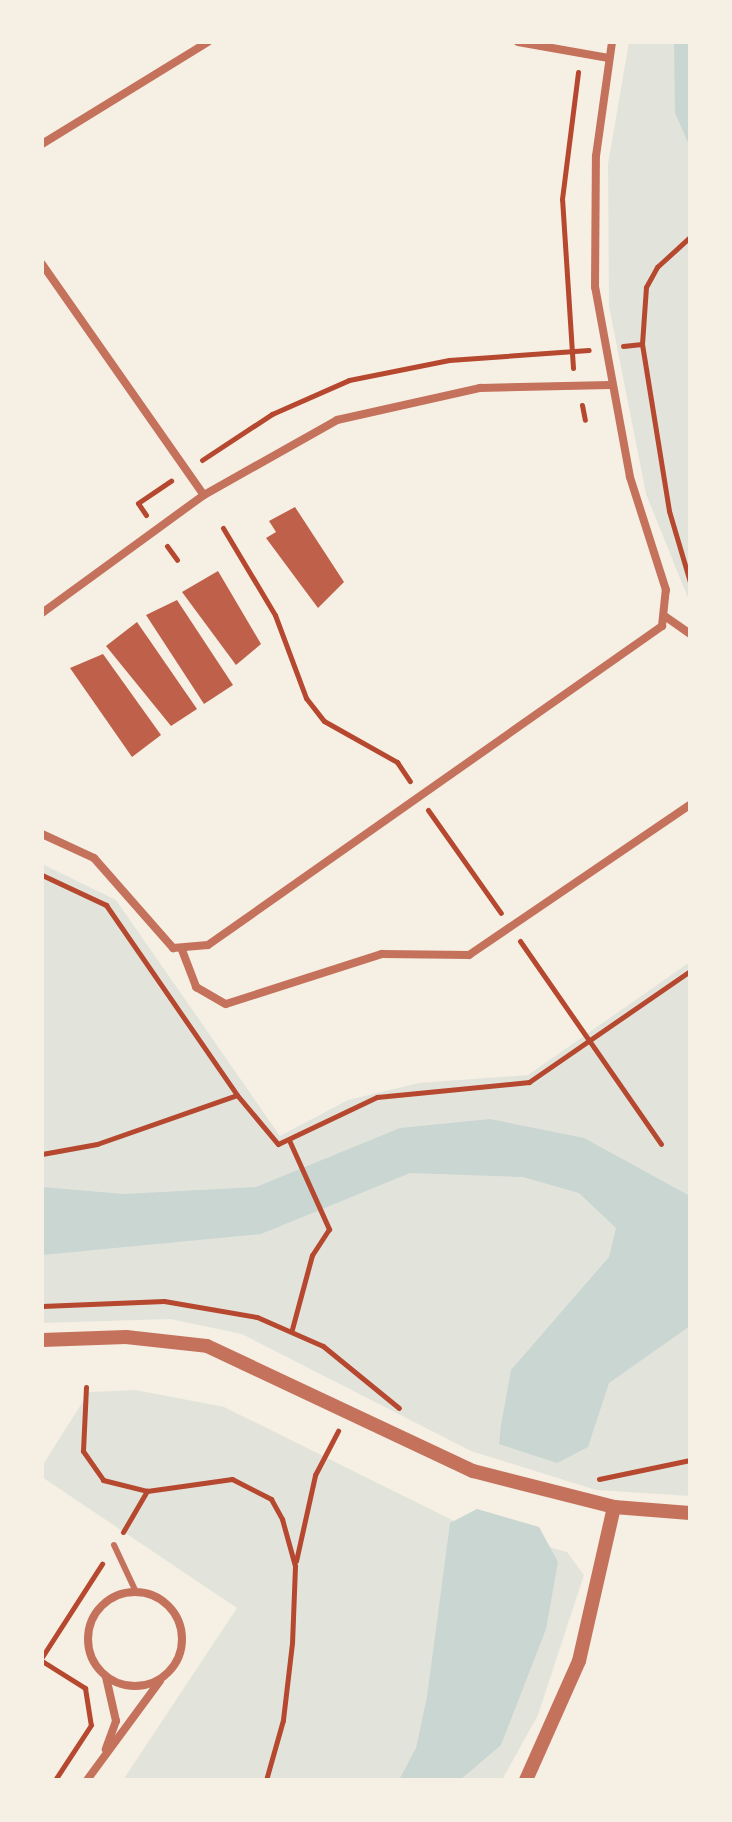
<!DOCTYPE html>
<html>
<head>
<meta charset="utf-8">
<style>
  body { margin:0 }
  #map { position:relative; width:732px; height:1822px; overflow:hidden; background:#f6efe4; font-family:"IBM Plex Sans",sans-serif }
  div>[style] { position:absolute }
  .green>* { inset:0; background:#e2e4dc }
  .water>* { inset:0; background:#c9d6d2 }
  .building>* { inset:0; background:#bf614a }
  .path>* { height:5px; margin:-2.5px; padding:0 2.5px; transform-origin:2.5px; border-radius:2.5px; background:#b5482f }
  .service>* { height:6px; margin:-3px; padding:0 3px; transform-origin:3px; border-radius:3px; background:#c5725c }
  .minor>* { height:8px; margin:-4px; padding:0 4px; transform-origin:4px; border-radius:4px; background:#c5725c }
  .minor>.ring { margin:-4px; padding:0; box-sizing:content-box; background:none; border:8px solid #c5725c; border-radius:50% }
  .tertiary>* { height:14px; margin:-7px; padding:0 7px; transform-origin:7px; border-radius:7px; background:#c5725c }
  span { translate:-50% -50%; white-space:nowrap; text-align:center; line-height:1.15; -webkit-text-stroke:7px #f6efe4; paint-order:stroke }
  .frame { position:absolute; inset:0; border:44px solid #f6efe4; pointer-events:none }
</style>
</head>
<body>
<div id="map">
  <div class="green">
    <div style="clip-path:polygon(629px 42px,690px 42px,690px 603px,646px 494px,609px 306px,608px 164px)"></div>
    <div style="clip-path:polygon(42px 864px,116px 900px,280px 1136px,348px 1100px,419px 1083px,528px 1075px,690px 962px,690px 1496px,596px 1490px,471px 1451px,242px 1334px,170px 1319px,42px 1323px)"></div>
    <div style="clip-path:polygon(136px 1390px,224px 1407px,452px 1520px,567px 1552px,584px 1575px,538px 1715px,502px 1780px,123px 1780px,237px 1608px,42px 1477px,42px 1466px,89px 1392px)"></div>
  </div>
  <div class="water">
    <div style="clip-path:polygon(674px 42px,690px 42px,690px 147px,675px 113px)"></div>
    <div style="clip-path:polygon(490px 1119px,584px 1138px,690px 1196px,690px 1326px,609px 1383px,588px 1447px,557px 1463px,499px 1444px,501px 1425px,511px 1370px,609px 1257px,616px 1228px,579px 1193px,523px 1177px,410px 1173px,261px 1234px,42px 1255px,42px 1187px,124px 1194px,256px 1187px,400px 1128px)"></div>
    <div style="clip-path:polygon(477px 1509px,539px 1527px,558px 1562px,546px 1629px,501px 1745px,460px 1780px,399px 1780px,416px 1748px,427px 1697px,450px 1523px)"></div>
  </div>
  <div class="building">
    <div style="clip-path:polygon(295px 507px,344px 582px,318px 608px,266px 538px,276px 532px,269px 521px)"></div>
    <div style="clip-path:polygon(218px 571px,261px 644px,236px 665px,182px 592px)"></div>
    <div style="clip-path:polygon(177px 600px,233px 685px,204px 704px,146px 615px)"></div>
    <div style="clip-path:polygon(137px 622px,197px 709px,171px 726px,106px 646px)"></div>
    <div style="clip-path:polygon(103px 654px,161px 735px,132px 757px,70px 668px)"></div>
  </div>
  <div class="path">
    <div style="left:642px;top:344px;width:57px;rotate:-86deg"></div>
    <div style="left:646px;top:287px;width:23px;rotate:-61deg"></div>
    <div style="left:657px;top:267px;width:45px;rotate:-42.3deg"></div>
    <div style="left:623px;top:346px;width:19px;rotate:-6deg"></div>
    <div style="left:642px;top:344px;width:169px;rotate:80.8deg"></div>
    <div style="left:669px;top:511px;width:74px;rotate:73.5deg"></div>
    <div style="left:573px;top:368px;width:169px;rotate:-93.7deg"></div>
    <div style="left:562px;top:199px;width:128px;rotate:-82.8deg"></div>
    <div style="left:582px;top:405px;width:15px;rotate:79deg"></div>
    <div style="left:202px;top:460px;width:84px;rotate:-33.3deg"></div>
    <div style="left:272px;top:414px;width:84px;rotate:-23.8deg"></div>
    <div style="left:349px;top:380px;width:102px;rotate:-11.3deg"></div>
    <div style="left:449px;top:360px;width:140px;rotate:-4.1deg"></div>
    <div style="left:146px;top:515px;width:14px;rotate:-124deg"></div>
    <div style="left:138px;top:503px;width:40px;rotate:-34deg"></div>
    <div style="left:223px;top:528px;width:101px;rotate:59.1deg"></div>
    <div style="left:275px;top:615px;width:89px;rotate:69.5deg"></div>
    <div style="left:306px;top:698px;width:29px;rotate:52deg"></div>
    <div style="left:324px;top:721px;width:84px;rotate:29.3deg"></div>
    <div style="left:397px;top:762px;width:23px;rotate:56deg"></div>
    <div style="left:167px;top:546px;width:17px;rotate:54deg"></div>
    <div style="left:428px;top:810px;width:126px;rotate:54.7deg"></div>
    <div style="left:42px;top:875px;width:71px;rotate:25.1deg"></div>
    <div style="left:106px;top:905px;width:231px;rotate:55.4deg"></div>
    <div style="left:520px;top:941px;width:247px;rotate:55.2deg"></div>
    <div style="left:289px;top:1140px;width:98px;rotate:65.8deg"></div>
    <div style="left:329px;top:1229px;width:31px;rotate:123deg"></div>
    <div style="left:312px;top:1255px;width:77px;rotate:105.1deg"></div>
    <div style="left:42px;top:1154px;width:56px;rotate:-10.3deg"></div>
    <div style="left:97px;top:1144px;width:148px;rotate:-19.3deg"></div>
    <div style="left:237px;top:1095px;width:64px;rotate:50.1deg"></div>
    <div style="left:278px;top:1144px;width:110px;rotate:-25.4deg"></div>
    <div style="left:377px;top:1097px;width:153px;rotate:-5.6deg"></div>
    <div style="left:529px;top:1082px;width:196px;rotate:-34.6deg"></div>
    <div style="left:42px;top:1306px;width:122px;rotate:-2.3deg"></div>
    <div style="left:164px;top:1301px;width:94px;rotate:9.8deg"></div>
    <div style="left:257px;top:1317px;width:72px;rotate:23.7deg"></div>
    <div style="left:323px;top:1346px;width:98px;rotate:39.2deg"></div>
    <div style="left:86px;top:1387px;width:64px;rotate:92.7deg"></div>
    <div style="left:83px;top:1451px;width:35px;rotate:55deg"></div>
    <div style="left:103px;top:1480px;width:45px;rotate:14deg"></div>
    <div style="left:147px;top:1491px;width:86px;rotate:-8deg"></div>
    <div style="left:232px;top:1479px;width:44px;rotate:27.1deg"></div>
    <div style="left:271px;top:1499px;width:23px;rotate:61deg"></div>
    <div style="left:282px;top:1519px;width:49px;rotate:74.5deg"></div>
    <div style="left:295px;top:1566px;width:77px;rotate:92.2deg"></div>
    <div style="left:292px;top:1643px;width:78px;rotate:96.7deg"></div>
    <div style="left:283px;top:1720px;width:62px;rotate:105.8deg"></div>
    <div style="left:599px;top:1479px;width:93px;rotate:-11.8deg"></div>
    <div style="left:123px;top:1532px;width:48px;rotate:-59.7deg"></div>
    <div style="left:296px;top:1561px;width:88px;rotate:-77.5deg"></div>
    <div style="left:315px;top:1475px;width:50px;rotate:-62.4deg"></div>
    <div style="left:42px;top:1657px;width:111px;rotate:-57.2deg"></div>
    <div style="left:42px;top:1661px;width:51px;rotate:32.1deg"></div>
    <div style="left:85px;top:1688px;width:37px;rotate:81deg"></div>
    <div style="left:91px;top:1725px;width:66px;rotate:123.2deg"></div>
  </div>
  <div class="service">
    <div style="left:114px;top:1545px;width:52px;rotate:64.9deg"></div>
  </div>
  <div class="minor">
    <div style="left:518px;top:42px;width:92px;rotate:10deg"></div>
    <div style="left:42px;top:144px;width:195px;rotate:-31.6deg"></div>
    <div style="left:42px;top:264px;width:282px;rotate:55deg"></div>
    <div style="left:42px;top:613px;width:200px;rotate:-36.1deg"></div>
    <div style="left:204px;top:495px;width:153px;rotate:-29.4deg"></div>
    <div style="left:337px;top:420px;width:147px;rotate:-12.6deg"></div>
    <div style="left:480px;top:388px;width:130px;rotate:-1.3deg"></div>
    <div style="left:666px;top:617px;width:29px;rotate:35deg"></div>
    <div style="left:42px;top:834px;width:57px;rotate:24.8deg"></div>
    <div style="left:94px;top:858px;width:120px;rotate:48.7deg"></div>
    <div style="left:173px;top:948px;width:35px;rotate:-5deg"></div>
    <div style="left:208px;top:945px;width:555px;rotate:-35.09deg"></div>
    <div style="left:662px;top:626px;width:36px;rotate:-84deg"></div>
    <div style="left:666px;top:590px;width:119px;rotate:-107.7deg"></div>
    <div style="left:630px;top:477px;width:193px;rotate:-100.4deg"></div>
    <div style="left:595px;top:287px;width:131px;rotate:-89.6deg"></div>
    <div style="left:596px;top:156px;width:115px;rotate:-82deg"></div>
    <div style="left:182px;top:950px;width:40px;rotate:69deg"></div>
    <div style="left:196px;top:987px;width:34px;rotate:30deg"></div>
    <div style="left:226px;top:1004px;width:164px;rotate:-17.8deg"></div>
    <div style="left:382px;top:954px;width:87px;rotate:0.7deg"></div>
    <div style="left:469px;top:955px;width:267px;rotate:-34.2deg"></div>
    <div class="ring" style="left:88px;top:1592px;width:86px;height:86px"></div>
    <div style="left:106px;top:1677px;width:45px;rotate:77.2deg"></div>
    <div style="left:116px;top:1721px;width:30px;rotate:110deg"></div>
    <div style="left:87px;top:1780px;width:123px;rotate:-53.6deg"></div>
  </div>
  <div class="tertiary">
    <div style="left:42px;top:1340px;width:84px;rotate:-2deg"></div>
    <div style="left:126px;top:1337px;width:81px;rotate:6.3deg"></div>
    <div style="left:207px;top:1346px;width:294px;rotate:25.2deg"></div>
    <div style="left:473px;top:1471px;width:146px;rotate:14.3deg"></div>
    <div style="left:614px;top:1507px;width:76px;rotate:4.5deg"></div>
    <div style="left:526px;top:1780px;width:130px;rotate:-66deg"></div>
    <div style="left:579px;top:1661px;width:158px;rotate:-77.2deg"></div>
  </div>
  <div class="frame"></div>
</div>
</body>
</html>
